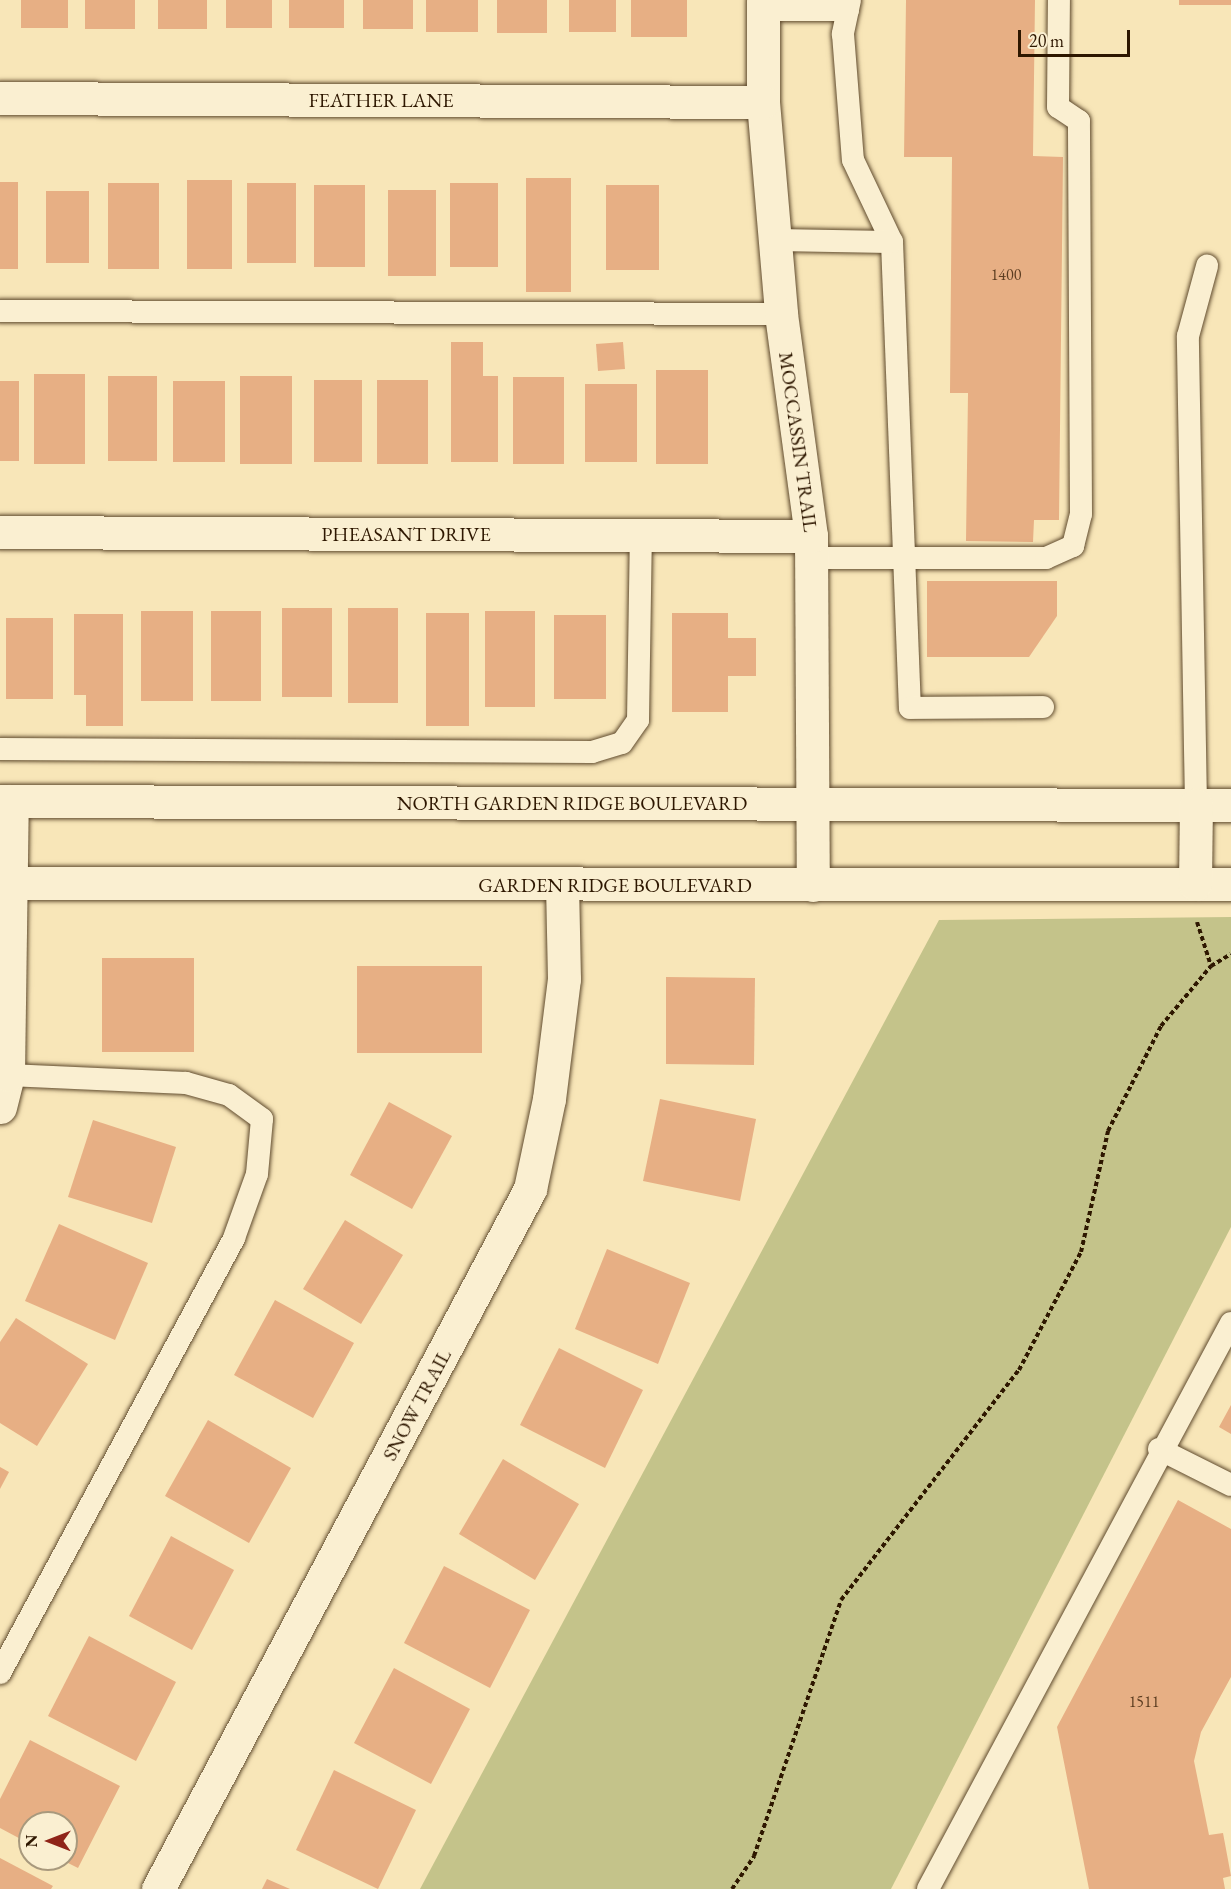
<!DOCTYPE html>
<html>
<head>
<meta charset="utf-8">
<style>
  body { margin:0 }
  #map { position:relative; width:1231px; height:1889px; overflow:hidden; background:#f8e6b8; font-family:"EB Garamond",serif }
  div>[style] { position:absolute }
  .green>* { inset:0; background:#c4c38a }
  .building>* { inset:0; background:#e7af84 }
  .path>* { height:4px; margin-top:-2px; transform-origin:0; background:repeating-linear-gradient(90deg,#2e1700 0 4.5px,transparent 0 7.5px) }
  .roads { filter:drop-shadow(0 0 2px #604b2e) drop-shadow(0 0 2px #604b2e) }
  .lane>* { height:22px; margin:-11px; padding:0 11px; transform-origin:11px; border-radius:11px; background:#faefd1 }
  .street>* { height:33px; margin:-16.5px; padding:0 16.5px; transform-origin:16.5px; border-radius:16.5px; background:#faefd1 }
  .secondary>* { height:33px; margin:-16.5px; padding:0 16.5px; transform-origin:16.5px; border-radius:16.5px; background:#faefd1 }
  span { translate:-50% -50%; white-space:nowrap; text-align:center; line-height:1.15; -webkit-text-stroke:4.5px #faefd1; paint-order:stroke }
  .number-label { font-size:16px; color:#5c3d21 }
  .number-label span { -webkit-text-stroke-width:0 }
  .street-label { font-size:20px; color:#2e1700 }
  .north { position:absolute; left:18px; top:1811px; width:60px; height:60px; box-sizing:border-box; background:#faefd1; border:2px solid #a8997d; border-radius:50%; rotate:270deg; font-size:16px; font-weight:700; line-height:24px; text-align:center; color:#2e1700 }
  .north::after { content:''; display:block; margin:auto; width:21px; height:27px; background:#8f2418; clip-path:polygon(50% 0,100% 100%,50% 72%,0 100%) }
  .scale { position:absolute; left:1018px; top:30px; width:112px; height:27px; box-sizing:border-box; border:3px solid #2e1700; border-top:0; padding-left:8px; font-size:18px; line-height:21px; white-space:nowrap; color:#2e1700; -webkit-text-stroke:4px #faefd1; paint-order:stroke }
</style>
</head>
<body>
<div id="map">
  <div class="green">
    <div style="clip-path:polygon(1231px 917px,1231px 1227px,891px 1889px,420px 1889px,939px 920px)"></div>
  </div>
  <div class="building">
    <div style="clip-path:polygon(21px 0,68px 0,68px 28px,21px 28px)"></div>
    <div style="clip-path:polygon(85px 0,135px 0,135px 29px,85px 29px)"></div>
    <div style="clip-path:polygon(158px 0,207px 0,207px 29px,158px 29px)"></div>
    <div style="clip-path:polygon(226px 0,272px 0,272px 28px,226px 28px)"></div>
    <div style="clip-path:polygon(289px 0,344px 0,344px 28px,289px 28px)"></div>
    <div style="clip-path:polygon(363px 0,413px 0,413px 29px,363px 29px)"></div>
    <div style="clip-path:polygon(426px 0,478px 0,478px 32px,426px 32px)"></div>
    <div style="clip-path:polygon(497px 0,547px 0,547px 33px,497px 33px)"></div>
    <div style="clip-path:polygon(569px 0,616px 0,616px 32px,569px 32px)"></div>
    <div style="clip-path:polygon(631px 0,687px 0,687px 37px,631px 37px)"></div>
    <div style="clip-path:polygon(906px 0,1035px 0,1033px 156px,1063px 157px,1059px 520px,1034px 520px,1033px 542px,966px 541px,968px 393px,950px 393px,952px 157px,904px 157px)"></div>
    <div style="clip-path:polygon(1179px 0,1231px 0,1231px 5px,1179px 5px)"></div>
    <div style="clip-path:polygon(526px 178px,571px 178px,571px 292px,526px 292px)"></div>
    <div style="clip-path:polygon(187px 180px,232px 180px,232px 269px,187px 269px)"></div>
    <div style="clip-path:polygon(0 182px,18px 182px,18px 269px,0 269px)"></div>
    <div style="clip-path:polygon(108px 183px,159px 183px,159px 269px,108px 269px)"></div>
    <div style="clip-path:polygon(247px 183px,296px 183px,296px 263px,247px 263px)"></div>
    <div style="clip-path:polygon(450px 183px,498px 183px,498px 267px,450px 267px)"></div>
    <div style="clip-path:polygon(314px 185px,365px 185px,365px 267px,314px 267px)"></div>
    <div style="clip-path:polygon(606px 185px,659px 185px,659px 270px,606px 270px)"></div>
    <div style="clip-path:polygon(388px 190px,436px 190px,436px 276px,388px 276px)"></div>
    <div style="clip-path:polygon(46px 191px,89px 191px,89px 263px,46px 263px)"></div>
    <div style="clip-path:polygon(451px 342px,483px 342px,483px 376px,498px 376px,498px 462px,451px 462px)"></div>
    <div style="clip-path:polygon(623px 342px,625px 369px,598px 371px,596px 344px)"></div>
    <div style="clip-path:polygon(656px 370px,708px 370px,708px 464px,656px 464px)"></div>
    <div style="clip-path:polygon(34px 374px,85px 374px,85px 464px,34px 464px)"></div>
    <div style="clip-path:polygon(108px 376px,157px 376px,157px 461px,108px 461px)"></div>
    <div style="clip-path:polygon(240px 376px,292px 376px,292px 464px,240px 464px)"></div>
    <div style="clip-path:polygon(513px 377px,564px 377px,564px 464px,513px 464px)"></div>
    <div style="clip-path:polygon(314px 380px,362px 380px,362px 462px,314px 462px)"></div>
    <div style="clip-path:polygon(377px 380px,428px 380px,428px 464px,377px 464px)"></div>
    <div style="clip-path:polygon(0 381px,19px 381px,19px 461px,0 461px)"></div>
    <div style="clip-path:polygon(173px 381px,225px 381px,225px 462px,173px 462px)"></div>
    <div style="clip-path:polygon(585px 384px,637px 384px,637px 462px,585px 462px)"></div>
    <div style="clip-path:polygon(927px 581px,1057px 581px,1057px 616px,1029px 657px,927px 657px)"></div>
    <div style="clip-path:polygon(282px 608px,332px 608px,332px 697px,282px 697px)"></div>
    <div style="clip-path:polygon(348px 608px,398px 608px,398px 703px,348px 703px)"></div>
    <div style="clip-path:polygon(141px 611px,193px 611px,193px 701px,141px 701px)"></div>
    <div style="clip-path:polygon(211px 611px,261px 611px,261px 701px,211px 701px)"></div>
    <div style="clip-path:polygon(485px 611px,535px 611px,535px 707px,485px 707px)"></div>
    <div style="clip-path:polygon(426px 613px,469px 613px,469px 726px,426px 726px)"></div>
    <div style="clip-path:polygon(672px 613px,728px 613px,728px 638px,756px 638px,756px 676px,728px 676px,728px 712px,672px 712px)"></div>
    <div style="clip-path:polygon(74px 614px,123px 614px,123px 726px,86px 726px,86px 695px,74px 695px)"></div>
    <div style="clip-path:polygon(554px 615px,606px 615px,606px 699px,554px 699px)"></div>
    <div style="clip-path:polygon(6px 618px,53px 618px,53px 699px,6px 699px)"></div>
    <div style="clip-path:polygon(102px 958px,194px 958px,194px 1052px,102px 1052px)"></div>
    <div style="clip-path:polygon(357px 966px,482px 966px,482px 1053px,357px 1053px)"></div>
    <div style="clip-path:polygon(666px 977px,755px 978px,754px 1065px,666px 1064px)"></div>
    <div style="clip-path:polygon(660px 1099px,756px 1119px,740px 1201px,643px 1181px)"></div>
    <div style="clip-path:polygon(389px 1102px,452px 1136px,412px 1209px,350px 1175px)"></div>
    <div style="clip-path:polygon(93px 1120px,176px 1147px,152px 1223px,68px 1197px)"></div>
    <div style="clip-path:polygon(345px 1220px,403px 1255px,361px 1324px,303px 1289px)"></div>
    <div style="clip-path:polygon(59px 1224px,148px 1263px,115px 1340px,25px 1301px)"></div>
    <div style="clip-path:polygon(607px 1249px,690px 1283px,658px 1364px,575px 1329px)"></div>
    <div style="clip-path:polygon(275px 1300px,354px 1343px,313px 1418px,234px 1375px)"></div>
    <div style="clip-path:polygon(16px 1318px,88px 1364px,37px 1446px,0 1423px,0 1342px)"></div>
    <div style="clip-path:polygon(559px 1348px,643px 1390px,605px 1468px,520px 1425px)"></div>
    <div style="clip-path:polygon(1231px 1405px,1231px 1434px,1219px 1427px)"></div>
    <div style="clip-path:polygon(208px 1420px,291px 1468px,249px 1543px,165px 1496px)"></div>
    <div style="clip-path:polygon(503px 1459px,579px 1504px,535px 1580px,459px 1534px)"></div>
    <div style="clip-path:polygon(0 1467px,9px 1472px,0 1489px)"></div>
    <div style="clip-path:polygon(1178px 1500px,1231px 1529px,1231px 1677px,1201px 1732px,1194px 1761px,1209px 1835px,1223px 1833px,1231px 1876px,1223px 1878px,1225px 1889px,1089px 1889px,1057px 1727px)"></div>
    <div style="clip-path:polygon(171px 1536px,234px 1570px,192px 1650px,129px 1616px)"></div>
    <div style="clip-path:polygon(444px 1566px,530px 1610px,490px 1688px,404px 1643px)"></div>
    <div style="clip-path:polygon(89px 1636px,176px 1682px,136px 1761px,48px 1716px)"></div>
    <div style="clip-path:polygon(394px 1668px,470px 1709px,431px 1784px,354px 1743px)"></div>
    <div style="clip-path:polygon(30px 1740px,120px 1786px,78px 1868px,60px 1859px,66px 1859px,66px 1823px,30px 1823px,30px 1844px,0 1828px,0 1799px)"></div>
    <div style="clip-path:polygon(334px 1770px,416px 1810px,378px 1889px,296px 1850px)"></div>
    <div style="clip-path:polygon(0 1858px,53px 1886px,51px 1889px,0 1889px)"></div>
    <div style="clip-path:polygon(267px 1879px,290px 1889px,262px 1889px)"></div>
  </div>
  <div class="path">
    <div style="left:1197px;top:922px;width:46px;rotate:72.3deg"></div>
    <div style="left:732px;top:1889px;width:40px;rotate:-56deg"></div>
    <div style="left:754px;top:1856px;width:270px;rotate:-71.2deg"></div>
    <div style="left:841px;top:1600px;width:291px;rotate:-52.3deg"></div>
    <div style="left:1019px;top:1370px;width:133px;rotate:-62.3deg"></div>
    <div style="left:1081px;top:1252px;width:124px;rotate:-77.4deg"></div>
    <div style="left:1108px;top:1131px;width:118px;rotate:-63.2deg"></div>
    <div style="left:1161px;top:1026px;width:78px;rotate:-50.2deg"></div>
    <div style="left:1211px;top:966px;width:23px;rotate:-31deg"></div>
  </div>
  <div class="roads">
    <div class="lane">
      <div style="left:850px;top:0;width:35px;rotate:102deg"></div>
      <div style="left:843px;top:34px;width:126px;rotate:85.5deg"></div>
      <div style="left:853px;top:160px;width:91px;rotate:64.6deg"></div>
      <div style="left:892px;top:242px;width:466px;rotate:87.8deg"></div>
      <div style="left:910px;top:708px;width:133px;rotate:-0.4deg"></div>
      <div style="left:763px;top:10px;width:85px"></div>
      <div style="left:774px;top:240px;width:118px;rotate:1deg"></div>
      <div style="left:0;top:311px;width:781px;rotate:0.22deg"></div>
      <div style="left:811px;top:558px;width:235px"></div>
      <div style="left:1046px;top:558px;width:30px;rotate:-24deg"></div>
      <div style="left:1073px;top:546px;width:33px;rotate:-76deg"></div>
      <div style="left:1081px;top:514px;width:393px;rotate:-90.3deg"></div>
      <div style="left:1079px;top:121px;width:25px;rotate:-146deg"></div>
      <div style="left:1058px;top:107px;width:107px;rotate:-89.5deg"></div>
      <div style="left:0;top:749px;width:592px;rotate:0.29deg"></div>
      <div style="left:592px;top:752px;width:31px;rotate:-17deg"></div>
      <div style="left:622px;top:743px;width:28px;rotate:-55deg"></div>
      <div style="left:638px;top:720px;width:185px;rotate:-89.1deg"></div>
      <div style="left:1196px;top:805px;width:469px;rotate:-91deg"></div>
      <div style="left:1188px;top:336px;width:73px;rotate:-74.8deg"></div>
      <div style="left:1159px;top:1449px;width:80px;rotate:26.6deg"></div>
      <div style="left:0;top:1673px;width:494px;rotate:-61.7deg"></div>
      <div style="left:234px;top:1238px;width:68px;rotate:-70.2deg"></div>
      <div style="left:257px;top:1174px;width:55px;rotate:-84.8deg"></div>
      <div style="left:262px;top:1119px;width:41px;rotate:-144deg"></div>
      <div style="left:229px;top:1095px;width:45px;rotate:-164.4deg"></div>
      <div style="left:186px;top:1083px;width:178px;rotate:-177.4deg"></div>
      <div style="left:928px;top:1889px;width:642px;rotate:-61.84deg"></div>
    </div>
    <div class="street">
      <div style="left:763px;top:0;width:102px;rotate:90deg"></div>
      <div style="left:763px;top:102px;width:213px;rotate:85.1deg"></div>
      <div style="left:781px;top:314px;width:224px;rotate:82.3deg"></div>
      <div style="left:811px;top:536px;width:349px;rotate:89.7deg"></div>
      <div style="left:0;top:98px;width:763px;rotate:0.3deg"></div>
      <div style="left:0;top:532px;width:811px;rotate:0.28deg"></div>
      <div style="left:0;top:1107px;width:33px;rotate:-76deg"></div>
      <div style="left:8px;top:1075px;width:274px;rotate:-89.2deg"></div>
      <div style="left:158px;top:1889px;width:793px;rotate:-62.01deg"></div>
      <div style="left:530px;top:1189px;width:92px;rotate:-78.1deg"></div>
      <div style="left:549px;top:1099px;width:121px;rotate:-82.9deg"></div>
      <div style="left:564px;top:979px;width:93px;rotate:-91.2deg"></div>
    </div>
    <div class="secondary">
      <div style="left:0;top:801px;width:1231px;rotate:0.19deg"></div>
      <div style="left:0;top:883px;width:1231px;rotate:0.05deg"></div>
      <div style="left:1195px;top:884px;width:79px;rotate:-89.3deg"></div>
    </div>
  </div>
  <div class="number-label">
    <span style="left:1006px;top:275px">1400</span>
    <span style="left:1144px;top:1702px">1511</span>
  </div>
  <div class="street-label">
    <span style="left:381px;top:100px">FEATHER LANE</span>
    <span style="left:798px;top:442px;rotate:82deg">MOCCASSIN TRAIL</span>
    <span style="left:406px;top:534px">PHEASANT DRIVE</span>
    <span style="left:572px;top:803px">NORTH GARDEN RIDGE BOULEVARD</span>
    <span style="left:615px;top:885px">GARDEN RIDGE BOULEVARD</span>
    <span style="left:417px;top:1405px;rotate:-62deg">SNOW TRAIL</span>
  </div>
  <div class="north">N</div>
  <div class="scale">20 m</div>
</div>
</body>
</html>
